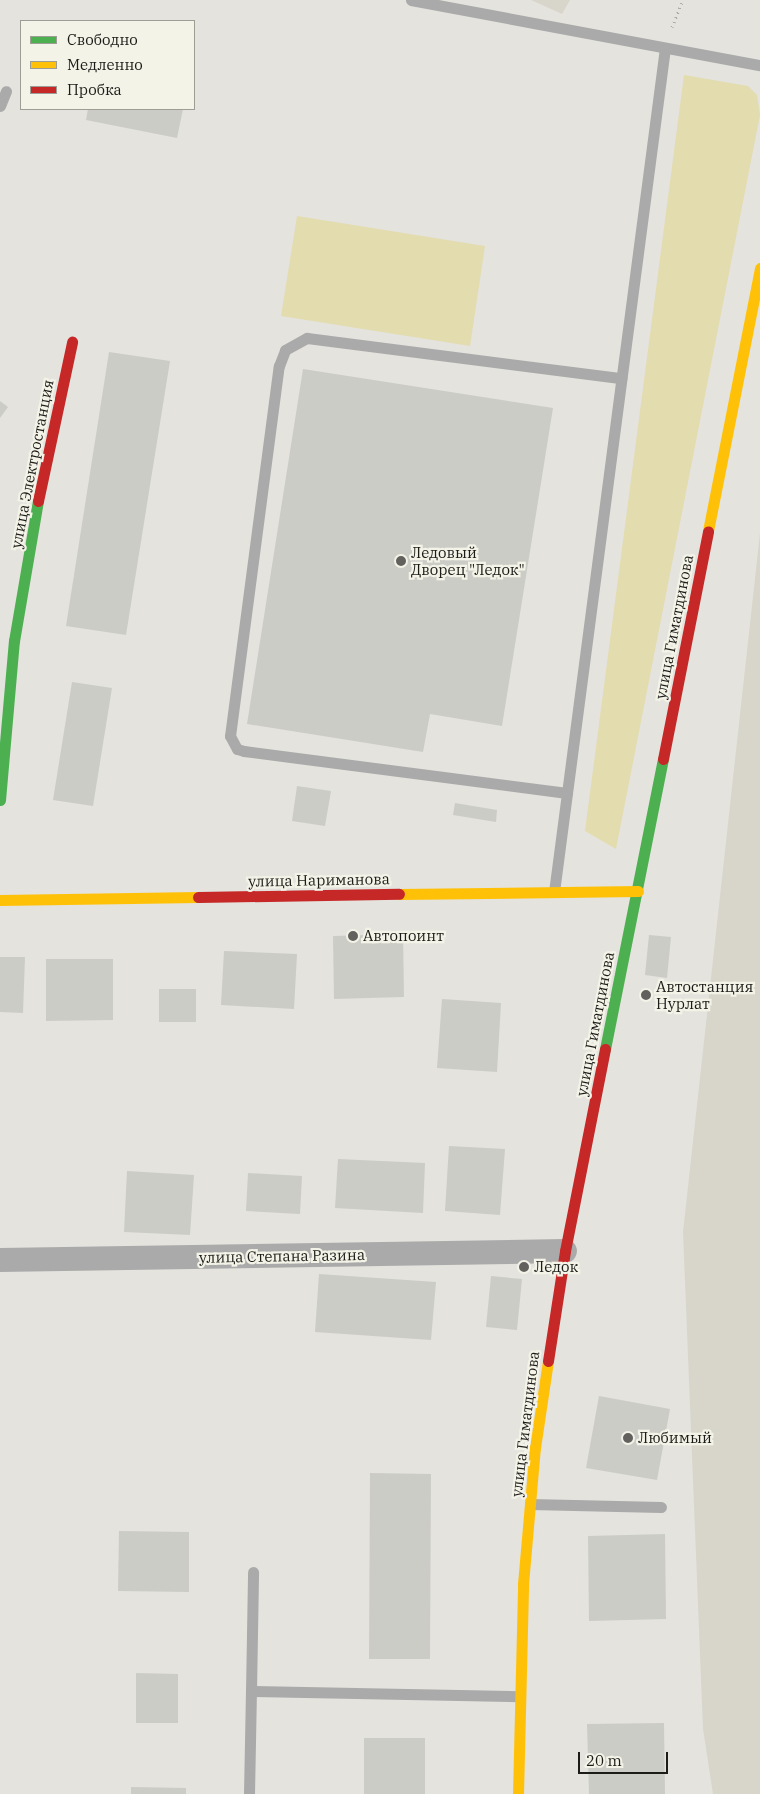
<!DOCTYPE html>
<html>
<head>
<meta charset="utf-8">
<style>
  body { margin:0 }
  #map { position:relative; width:760px; height:1794px; overflow:hidden; background:#e4e3de; font-family:"IBM Plex Serif",serif }
  div>[style] { position:absolute }
  .built>* { inset:0; background:#d8d6cb }
  .green>* { inset:0; background:#e2dcaf }
  .building>* { inset:0; background:#ccccc7 }
  .path>* { height:3px; margin-top:-1.5px; transform-origin:0; background:repeating-linear-gradient(90deg,#ababa9 0 1px,transparent 0 5px) }
  .lane>* { height:11px; margin:-5.5px; padding:0 5.5px; transform-origin:5.5px; border-radius:5.5px; background:#aaa }
  .street>* { height:24px; margin:-12px; padding:0 12px; transform-origin:12px; border-radius:12px; background:#aaa }
  .fast>* { height:11px; margin:-5.5px; padding:0 5.5px; transform-origin:5.5px; border-radius:5.5px; background:#4caf50 }
  .slow>* { height:11px; margin:-5.5px; padding:0 5.5px; transform-origin:5.5px; border-radius:5.5px; background:#ffc107 }
  .jam>* { height:11px; margin:-5.5px; padding:0 5.5px; transform-origin:5.5px; border-radius:5.5px; background:#c62828 }
  .dots>* { width:14px; height:14px; translate:-50% -50%; box-sizing:border-box; border:2px solid #f4f3e8; border-radius:50% }
  span { translate:-50% -50%; white-space:nowrap; text-align:center; line-height:1.15; -webkit-text-stroke:4.5px #f4f3e8; paint-order:stroke }
  .street-label { font-size:15px; color:#1c1b18 }
  .poi-label { font-size:15px; color:#1c1b18 }
  .left { translate:0 -50%; text-align:left }
  .legend { position:absolute; left:20px; top:20px; width:175px; height:90px; box-sizing:border-box; background:#f4f3e8; border:1px solid #9e9d95; margin:0; padding:6px 9px; list-style:none; font-size:15px; color:#1c1b18 }
  .legend li { display:flex; align-items:center; gap:10px; height:25px }
  .legend b { width:25px; border:1px solid #9e9d95 }
  .scale { position:absolute; left:578px; top:1752px; width:90px; height:22px; box-sizing:border-box; border:2px solid #1c1b18; border-top:0; padding-left:6px; font-size:15px; line-height:18px; white-space:nowrap; color:#1c1b18; -webkit-text-stroke:4px #f4f3e8; paint-order:stroke }
</style>
</head>
<body>
<div id="map">
  <div class="built">
    <div style="clip-path:polygon(531px 0,570px 0,562px 14px)"></div>
    <div style="clip-path:polygon(760px 533px,760px 1794px,713px 1794px,703px 1729px,683px 1232px)"></div>
  </div>
  <div class="green">
    <div style="clip-path:polygon(684px 75px,748px 86px,757px 95px,760px 115px,616px 849px,585px 831px)"></div>
    <div style="clip-path:polygon(297px 216px,485px 246px,470px 346px,281px 316px)"></div>
  </div>
  <div class="building">
    <div style="clip-path:polygon(88px 109px,183px 109px,177px 138px,86px 120px)"></div>
    <div style="clip-path:polygon(109px 352px,170px 361px,126px 635px,66px 626px)"></div>
    <div style="clip-path:polygon(303px 369px,553px 408px,502px 726px,430px 714px,423px 752px,247px 724px)"></div>
    <div style="clip-path:polygon(0 401px,8px 407px,0 418px)"></div>
    <div style="clip-path:polygon(72px 682px,112px 688px,93px 806px,53px 800px)"></div>
    <div style="clip-path:polygon(297px 786px,331px 791px,325px 826px,292px 821px)"></div>
    <div style="clip-path:polygon(455px 803px,497px 810px,496px 822px,453px 815px)"></div>
    <div style="clip-path:polygon(403px 934px,404px 997px,334px 999px,333px 936px)"></div>
    <div style="clip-path:polygon(649px 935px,671px 937px,667px 978px,645px 975px)"></div>
    <div style="clip-path:polygon(224px 951px,297px 954px,294px 1009px,221px 1005px)"></div>
    <div style="clip-path:polygon(0 957px,25px 957px,23px 1013px,0 1012px)"></div>
    <div style="clip-path:polygon(46px 959px,113px 959px,113px 1020px,46px 1021px)"></div>
    <div style="clip-path:polygon(159px 989px,196px 989px,196px 1022px,159px 1022px)"></div>
    <div style="clip-path:polygon(442px 999px,501px 1003px,497px 1072px,437px 1068px)"></div>
    <div style="clip-path:polygon(449px 1146px,505px 1149px,500px 1215px,445px 1211px)"></div>
    <div style="clip-path:polygon(338px 1159px,425px 1163px,423px 1213px,335px 1208px)"></div>
    <div style="clip-path:polygon(127px 1171px,194px 1175px,190px 1235px,124px 1232px)"></div>
    <div style="clip-path:polygon(248px 1173px,302px 1176px,300px 1214px,246px 1211px)"></div>
    <div style="clip-path:polygon(319px 1274px,436px 1282px,431px 1340px,315px 1332px)"></div>
    <div style="clip-path:polygon(491px 1276px,522px 1279px,517px 1330px,486px 1327px)"></div>
    <div style="clip-path:polygon(599px 1396px,670px 1409px,657px 1480px,586px 1468px)"></div>
    <div style="clip-path:polygon(370px 1473px,431px 1474px,430px 1659px,369px 1659px)"></div>
    <div style="clip-path:polygon(119px 1531px,189px 1532px,189px 1592px,118px 1591px)"></div>
    <div style="clip-path:polygon(665px 1534px,666px 1619px,589px 1621px,588px 1536px)"></div>
    <div style="clip-path:polygon(136px 1673px,178px 1674px,178px 1723px,136px 1723px)"></div>
    <div style="clip-path:polygon(664px 1723px,665px 1794px,589px 1794px,587px 1724px)"></div>
    <div style="clip-path:polygon(364px 1738px,425px 1738px,425px 1794px,364px 1794px)"></div>
    <div style="clip-path:polygon(131px 1787px,186px 1788px,186px 1794px,131px 1794px)"></div>
  </div>
  <div class="path">
    <div style="left:672px;top:27px;width:29px;rotate:-68deg"></div>
  </div>
  <div class="lane">
    <div style="left:411px;top:0;width:355px;rotate:10.6deg"></div>
    <div style="left:0;top:106px;width:16px;rotate:-68deg"></div>
    <div style="left:567px;top:793px;width:326px;rotate:-172.6deg"></div>
    <div style="left:244px;top:751px;width:7px;rotate:-164deg"></div>
    <div style="left:237px;top:749px;width:15px;rotate:-118deg"></div>
    <div style="left:230px;top:736px;width:373px;rotate:-82.5deg"></div>
    <div style="left:279px;top:366px;width:17px;rotate:-69deg"></div>
    <div style="left:285px;top:350px;width:25px;rotate:-29deg"></div>
    <div style="left:307px;top:338px;width:317px;rotate:7.3deg"></div>
    <div style="left:554px;top:892px;width:851px;rotate:-82.51deg"></div>
    <div style="left:530px;top:1504px;width:131px;rotate:1.3deg"></div>
    <div style="left:251px;top:1691px;width:119px;rotate:-89deg"></div>
    <div style="left:249px;top:1794px;width:103px;rotate:-88.9deg"></div>
    <div style="left:251px;top:1691px;width:269px;rotate:1.1deg"></div>
  </div>
  <div class="street">
    <div style="left:0;top:1260px;width:565px;rotate:-0.91deg"></div>
  </div>
  <div class="fast">
    <div style="left:0;top:800px;width:160px;rotate:-85deg"></div>
    <div style="left:14px;top:641px;width:142px;rotate:-80.3deg"></div>
    <div style="left:605px;top:1049px;width:296px;rotate:-78.7deg"></div>
  </div>
  <div class="slow">
    <div style="left:708px;top:531px;width:268px;rotate:-78.8deg"></div>
    <div style="left:399px;top:894px;width:239px;rotate:-0.7deg"></div>
    <div style="left:0;top:900px;width:198px;rotate:-0.9deg"></div>
    <div style="left:518px;top:1794px;width:210px;rotate:-88.6deg"></div>
    <div style="left:523px;top:1584px;width:137px;rotate:-85deg"></div>
    <div style="left:535px;top:1448px;width:88px;rotate:-81.5deg"></div>
  </div>
  <div class="jam">
    <div style="left:38px;top:501px;width:163px;rotate:-77.9deg"></div>
    <div style="left:663px;top:759px;width:232px;rotate:-78.8deg"></div>
    <div style="left:198px;top:897px;width:201px;rotate:-0.9deg"></div>
    <div style="left:548px;top:1361px;width:111px;rotate:-81.2deg"></div>
    <div style="left:565px;top:1251px;width:206px;rotate:-78.8deg"></div>
  </div>
  <div class="dots">
    <div style="left:401px;top:561px;background:#62615d"></div>
    <div style="left:353px;top:936px;background:#62615d"></div>
    <div style="left:646px;top:995px;background:#62615d"></div>
    <div style="left:524px;top:1267px;background:#62615d"></div>
    <div style="left:628px;top:1438px;background:#62615d"></div>
  </div>
  <div class="street-label">
    <span style="left:32px;top:464px;rotate:-79deg">улица Электростанция</span>
    <span style="left:674px;top:627px;rotate:-79deg">улица Гиматдинова</span>
    <span style="left:319px;top:880px;rotate:-1deg">улица Нариманова</span>
    <span style="left:595px;top:1024px;rotate:-79deg">улица Гиматдинова</span>
    <span style="left:282px;top:1256px;rotate:-1deg">улица Степана Разина</span>
    <span style="left:525px;top:1424px;rotate:-83deg">улица Гиматдинова</span>
  </div>
  <div class="poi-label">
    <span class="left" style="left:411px;top:561px">Ледовый<br>Дворец "Ледок"</span>
    <span class="left" style="left:363px;top:936px">Автопоинт</span>
    <span class="left" style="left:656px;top:995px">Автостанция<br>Нурлат</span>
    <span class="left" style="left:534px;top:1267px">Ледок</span>
    <span class="left" style="left:638px;top:1438px">Любимый</span>
  </div>
  <ul class="legend">
  <li><b style="height:6px;background:#4caf50"></b>Свободно</li>
  <li><b style="height:6px;background:#ffc107"></b>Медленно</li>
  <li><b style="height:6px;background:#c62828"></b>Пробка</li>
  </ul>
  <div class="scale">20 m</div>
</div>
</body>
</html>
